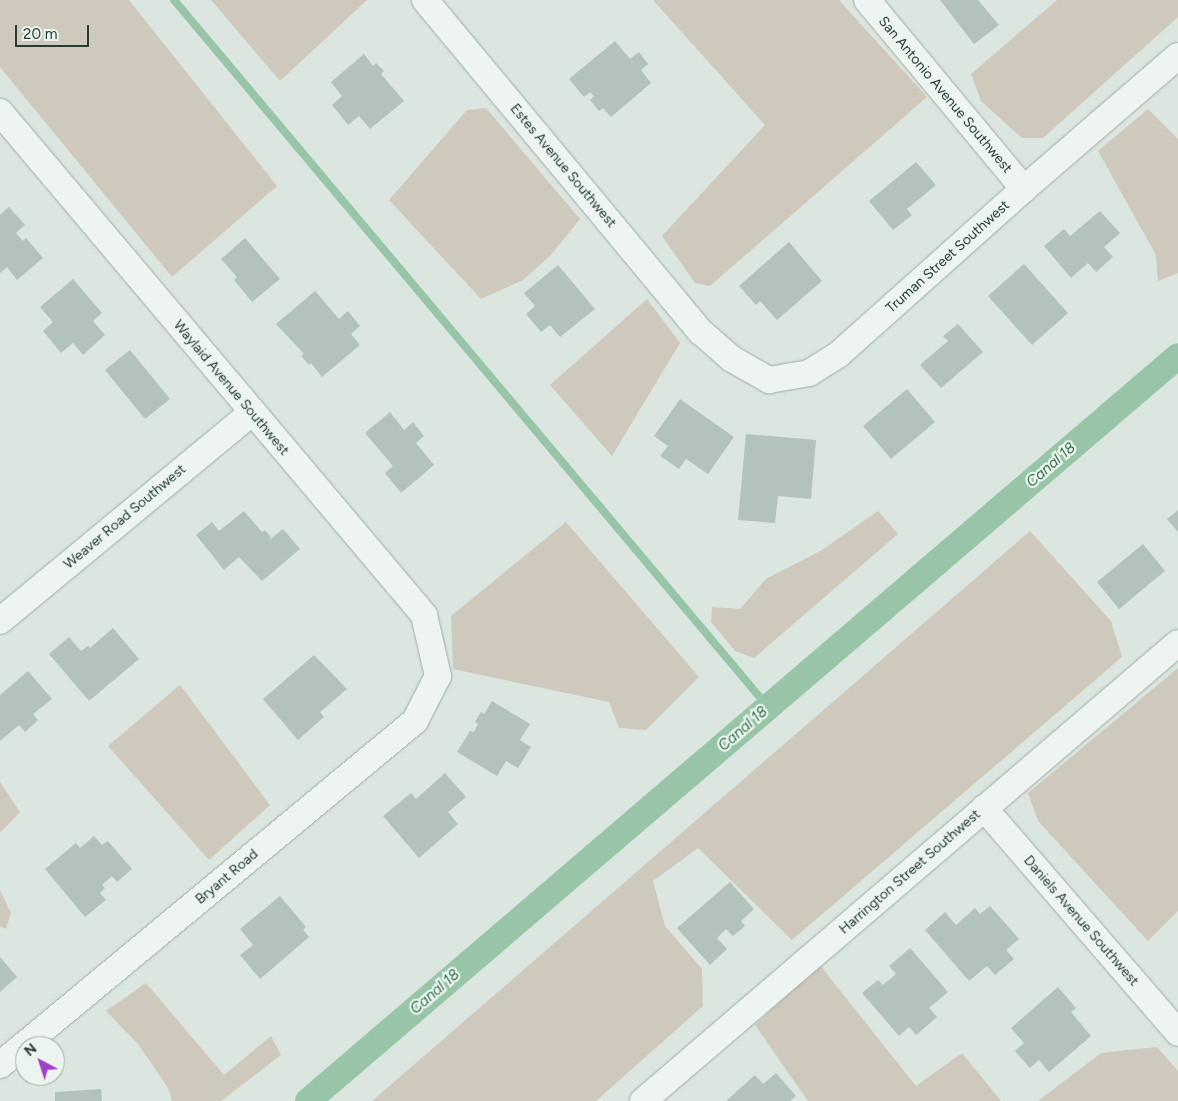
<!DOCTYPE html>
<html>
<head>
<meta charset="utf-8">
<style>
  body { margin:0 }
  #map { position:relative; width:1178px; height:1101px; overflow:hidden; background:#dce6e0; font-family:Figtree,sans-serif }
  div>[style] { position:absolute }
  .green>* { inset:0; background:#cfc8bd }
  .stream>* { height:8px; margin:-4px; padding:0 4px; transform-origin:4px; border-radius:4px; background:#98c5a8 }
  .canal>* { height:26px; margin:-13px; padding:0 13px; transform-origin:13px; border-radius:13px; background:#98c5a8 }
  .building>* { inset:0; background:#b3c2ba }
  .roads { filter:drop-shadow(0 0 1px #9eaca4) drop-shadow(0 0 1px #9eaca4) }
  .street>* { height:26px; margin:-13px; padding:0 13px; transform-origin:13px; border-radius:13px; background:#eef4f1 }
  span { translate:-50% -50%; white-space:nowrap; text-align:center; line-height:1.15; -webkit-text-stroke:4.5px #ebf4ef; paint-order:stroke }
  .street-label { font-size:14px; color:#263b31 }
  .water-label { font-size:15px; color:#326e4a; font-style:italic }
  .north { position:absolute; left:15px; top:1036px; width:50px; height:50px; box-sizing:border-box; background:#ebf4ef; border:1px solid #9caaa3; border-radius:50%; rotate:320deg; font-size:14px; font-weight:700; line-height:20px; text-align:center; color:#263b31 }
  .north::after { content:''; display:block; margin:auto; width:18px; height:22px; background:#a143c9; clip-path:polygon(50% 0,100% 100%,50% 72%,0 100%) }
  .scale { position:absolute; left:15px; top:25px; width:74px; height:22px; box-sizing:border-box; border:2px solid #263b31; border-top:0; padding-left:6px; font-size:15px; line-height:18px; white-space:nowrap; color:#263b31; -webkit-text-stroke:4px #ebf4ef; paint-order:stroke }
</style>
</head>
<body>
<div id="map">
  <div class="green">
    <div style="clip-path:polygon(0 0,129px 0,277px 186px,172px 277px,0 67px)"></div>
    <div style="clip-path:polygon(211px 0,367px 0,280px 81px)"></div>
    <div style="clip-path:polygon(653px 0,839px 0,927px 97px,710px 286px,695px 283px,662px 236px,765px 125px)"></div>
    <div style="clip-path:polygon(1057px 0,1178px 0,1178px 17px,1043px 138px,1022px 138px,981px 101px,971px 74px)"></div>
    <div style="clip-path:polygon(486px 108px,580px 219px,550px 256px,523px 280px,481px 299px,389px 200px,467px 110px)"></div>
    <div style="clip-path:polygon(1148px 109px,1178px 139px,1178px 273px,1158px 281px,1156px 255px,1098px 151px)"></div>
    <div style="clip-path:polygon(647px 299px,680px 343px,612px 456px,550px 385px)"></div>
    <div style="clip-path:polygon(878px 511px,898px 534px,754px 658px,735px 651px,711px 622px,712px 607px,740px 609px,766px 579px,822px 550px)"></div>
    <div style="clip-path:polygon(566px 522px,699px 677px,646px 730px,619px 728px,609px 702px,453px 669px,451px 616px)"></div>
    <div style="clip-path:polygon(1030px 531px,1111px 621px,1122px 657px,792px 940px,698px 848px,653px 881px,665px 926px,702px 969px,703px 1006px,596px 1101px,372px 1101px)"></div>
    <div style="clip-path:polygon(1178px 668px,1178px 911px,1148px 941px,1038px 821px,1028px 793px)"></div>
    <div style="clip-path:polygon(180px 685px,270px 805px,209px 860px,108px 746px)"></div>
    <div style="clip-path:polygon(0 782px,20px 812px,0 833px)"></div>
    <div style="clip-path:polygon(0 890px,11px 913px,6px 929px,0 926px)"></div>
    <div style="clip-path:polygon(819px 964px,916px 1086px,962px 1053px,1001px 1101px,808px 1101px,755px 1025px)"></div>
    <div style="clip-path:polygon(146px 983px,224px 1075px,271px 1036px,281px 1055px,221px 1101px,172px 1101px,168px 1088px,138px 1044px,106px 1011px)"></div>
    <div style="clip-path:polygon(1157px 1047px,1178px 1071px,1178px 1101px,1038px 1101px,1101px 1053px)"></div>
  </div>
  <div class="stream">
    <div style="left:174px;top:0;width:923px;rotate:49.96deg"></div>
  </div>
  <div class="canal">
    <div style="left:308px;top:1101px;width:1145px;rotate:-40.57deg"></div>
  </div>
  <div class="building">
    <div style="clip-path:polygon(940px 0,978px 0,999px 25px,974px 44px)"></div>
    <div style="clip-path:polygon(615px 41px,630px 59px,639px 52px,648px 64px,641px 70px,651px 83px,611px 117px,603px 108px,599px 111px,590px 100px,594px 96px,590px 92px,584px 97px,569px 79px)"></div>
    <div style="clip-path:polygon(364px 54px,373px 66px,376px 63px,384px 71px,381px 74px,404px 101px,370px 129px,359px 116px,348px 125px,332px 105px,342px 96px,331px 82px)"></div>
    <div style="clip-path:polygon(916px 162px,936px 185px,907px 209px,912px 215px,893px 230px,869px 201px)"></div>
    <div style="clip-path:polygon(9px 207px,25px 225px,16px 233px,23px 241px,26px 238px,43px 258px,17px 280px,7px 267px,0 273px,0 215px)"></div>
    <div style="clip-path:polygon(1100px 211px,1120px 233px,1104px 247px,1113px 257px,1096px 272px,1088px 263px,1071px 278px,1044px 246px,1064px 229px,1070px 236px)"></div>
    <div style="clip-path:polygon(245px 238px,280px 279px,252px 302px,234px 280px,237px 277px,221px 259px)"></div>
    <div style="clip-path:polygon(789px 242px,822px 281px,777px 320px,760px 301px,756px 305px,739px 286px)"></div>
    <div style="clip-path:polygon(1024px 264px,1068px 313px,1032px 345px,988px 296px)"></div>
    <div style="clip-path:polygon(558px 265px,595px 309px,560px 337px,550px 325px,541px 332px,526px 314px,535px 306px,524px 293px)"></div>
    <div style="clip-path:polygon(73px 279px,102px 313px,93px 321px,105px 335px,83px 355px,73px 343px,61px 353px,43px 331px,53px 322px,40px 307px)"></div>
    <div style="clip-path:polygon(315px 291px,339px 319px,348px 311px,360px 326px,351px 334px,360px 345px,322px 377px,311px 363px,309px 365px,301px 356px,304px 354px,276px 324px)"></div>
    <div style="clip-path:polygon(958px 324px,983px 352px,941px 388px,920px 365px,948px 341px,943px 336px)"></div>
    <div style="clip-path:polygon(130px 350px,170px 399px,145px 419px,105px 370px)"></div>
    <div style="clip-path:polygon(907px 389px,935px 422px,891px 459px,863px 426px)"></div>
    <div style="clip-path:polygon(680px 399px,734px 437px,708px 474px,686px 459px,679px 469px,660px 456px,668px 446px,654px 436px)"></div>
    <div style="clip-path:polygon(390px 412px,404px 430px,413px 422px,424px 436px,416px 443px,434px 465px,401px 493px,385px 473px,393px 466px,365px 433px)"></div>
    <div style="clip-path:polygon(746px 434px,816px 440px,811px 499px,778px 496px,775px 523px,738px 520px)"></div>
    <div style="clip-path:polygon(1178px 510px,1178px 532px,1167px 519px)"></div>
    <div style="clip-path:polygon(244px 511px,262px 532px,265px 530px,271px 537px,268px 541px,283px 529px,300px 549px,262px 581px,239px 557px,224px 570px,196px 535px,212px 522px,219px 531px)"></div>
    <div style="clip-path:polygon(1143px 544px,1165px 571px,1119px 609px,1097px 582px)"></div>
    <div style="clip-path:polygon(113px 628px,139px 659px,89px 701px,49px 654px,69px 637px,81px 651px,88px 646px,90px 648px)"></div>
    <div style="clip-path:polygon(314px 655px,347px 689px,320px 712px,324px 717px,298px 740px,263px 699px)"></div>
    <div style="clip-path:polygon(28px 671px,52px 699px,33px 714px,38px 720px,25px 732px,19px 725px,0 741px,0 695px)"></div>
    <div style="clip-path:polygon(492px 701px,530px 724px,520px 740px,531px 747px,518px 768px,506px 761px,497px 776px,457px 752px,470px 731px,474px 732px,478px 724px,475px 722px,481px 712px,484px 714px)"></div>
    <div style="clip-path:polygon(445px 773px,466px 797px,448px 812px,458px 824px,419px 858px,383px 816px,411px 793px,416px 799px)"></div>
    <div style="clip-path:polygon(94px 836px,102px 845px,108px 841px,132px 869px,117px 882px,112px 876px,102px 885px,105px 888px,100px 893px,106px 900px,85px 917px,45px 869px,76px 843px,80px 848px)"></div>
    <div style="clip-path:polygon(730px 882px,754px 909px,741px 921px,745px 926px,733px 936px,726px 929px,717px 938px,727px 949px,710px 965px,677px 928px)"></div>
    <div style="clip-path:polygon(280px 896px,306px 927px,303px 930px,309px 937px,260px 979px,240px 955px,253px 945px,240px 929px)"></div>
    <div style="clip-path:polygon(990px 906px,1019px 939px,1006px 950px,1014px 959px,995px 975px,987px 966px,969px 981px,925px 930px,945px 912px,956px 925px,975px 908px,980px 914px)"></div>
    <div style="clip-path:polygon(910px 948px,948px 992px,929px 1008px,937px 1017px,916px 1035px,909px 1027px,899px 1036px,862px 993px,878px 980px,883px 985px,896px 974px,889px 966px)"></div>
    <div style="clip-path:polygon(0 957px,17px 977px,0 992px)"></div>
    <div style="clip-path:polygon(1058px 987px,1076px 1008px,1071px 1012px,1091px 1036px,1049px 1072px,1039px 1060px,1030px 1068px,1015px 1051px,1024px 1043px,1011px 1028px)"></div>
    <div style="clip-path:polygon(776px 1073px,796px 1096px,790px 1101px,726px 1101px,755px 1075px,763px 1084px)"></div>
    <div style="clip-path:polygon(101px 1089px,102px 1101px,55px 1101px,55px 1092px)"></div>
  </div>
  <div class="roads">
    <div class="street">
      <div style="left:425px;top:0;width:432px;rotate:50.3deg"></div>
      <div style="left:701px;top:332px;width:41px;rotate:41.1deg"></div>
      <div style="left:732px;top:359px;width:43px;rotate:29.6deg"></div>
      <div style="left:769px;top:380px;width:41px;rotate:-9.9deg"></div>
      <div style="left:809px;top:373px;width:34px;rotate:-32deg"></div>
      <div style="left:838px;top:355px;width:241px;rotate:-41.8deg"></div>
      <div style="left:1018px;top:194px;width:211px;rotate:-40.8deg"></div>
      <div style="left:867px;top:0;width:246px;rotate:50.3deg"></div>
      <div style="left:0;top:112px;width:658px;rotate:49.87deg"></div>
      <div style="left:424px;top:615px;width:63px;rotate:77.1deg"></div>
      <div style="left:438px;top:676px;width:51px;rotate:117.1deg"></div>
      <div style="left:415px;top:721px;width:539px;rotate:140.34deg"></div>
      <div style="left:0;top:621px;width:326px;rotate:-39.6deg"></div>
      <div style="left:984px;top:808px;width:297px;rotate:49.2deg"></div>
      <div style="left:643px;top:1101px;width:704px;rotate:-40.57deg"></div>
    </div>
  </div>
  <div class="street-label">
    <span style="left:945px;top:95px;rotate:50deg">San Antonio Avenue Southwest</span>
    <span style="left:563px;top:166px;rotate:50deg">Estes Avenue Southwest</span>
    <span style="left:948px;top:257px;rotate:-42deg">Truman Street Southwest</span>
    <span style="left:231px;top:388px;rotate:50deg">Waylaid Avenue Southwest</span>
    <span style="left:125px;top:517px;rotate:-40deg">Weaver Road Southwest</span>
    <span style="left:910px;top:872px;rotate:-41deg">Harrington Street Southwest</span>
    <span style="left:227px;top:877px;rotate:-40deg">Bryant Road</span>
    <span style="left:1081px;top:921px;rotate:49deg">Daniels Avenue Southwest</span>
  </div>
  <div class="water-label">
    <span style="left:1051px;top:465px;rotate:-41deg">Canal 18</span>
    <span style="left:743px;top:729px;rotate:-41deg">Canal 18</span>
    <span style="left:435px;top:992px;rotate:-41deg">Canal 18</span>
  </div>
  <div class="north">N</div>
  <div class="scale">20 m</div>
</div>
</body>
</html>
